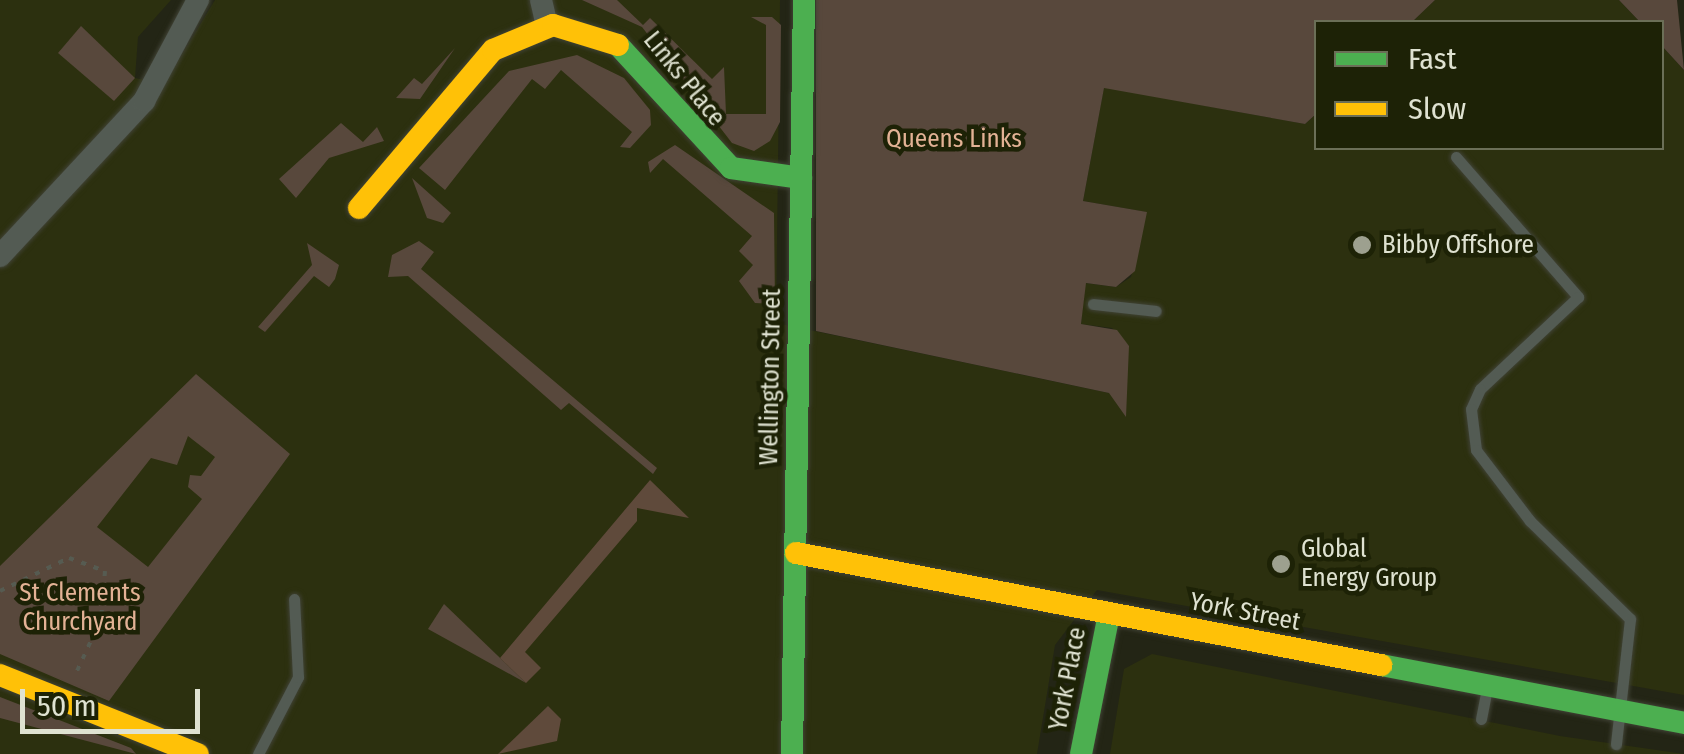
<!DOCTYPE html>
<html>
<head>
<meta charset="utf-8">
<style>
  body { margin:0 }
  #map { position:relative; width:1684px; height:754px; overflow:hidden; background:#232515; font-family:"Fira Sans Condensed",sans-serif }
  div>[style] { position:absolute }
  .built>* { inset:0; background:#2c300f }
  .green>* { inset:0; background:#58483c }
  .forest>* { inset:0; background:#5f4a3b }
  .path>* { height:4px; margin-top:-2px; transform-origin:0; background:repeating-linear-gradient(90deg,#565b51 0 5px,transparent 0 13px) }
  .roads { filter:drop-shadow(0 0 2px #404235) drop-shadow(0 0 2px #404235) }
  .lane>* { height:11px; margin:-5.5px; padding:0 5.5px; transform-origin:5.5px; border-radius:5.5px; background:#535b53 }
  .street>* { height:22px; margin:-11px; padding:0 11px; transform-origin:11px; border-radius:11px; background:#535b53 }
  .fast>* { height:22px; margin:-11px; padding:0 11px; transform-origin:11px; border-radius:11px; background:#4caf50 }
  .slow>* { height:22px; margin:-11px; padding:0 11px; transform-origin:11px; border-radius:11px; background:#ffc107 }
  .dots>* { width:28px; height:28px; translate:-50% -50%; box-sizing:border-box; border:5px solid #1d2206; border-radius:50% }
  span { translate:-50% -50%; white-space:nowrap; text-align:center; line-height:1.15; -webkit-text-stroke:9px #1d2206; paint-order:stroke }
  .street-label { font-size:25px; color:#dfe2d1 }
  .park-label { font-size:25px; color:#e3b295 }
  .poi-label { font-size:25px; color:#dfe2d1 }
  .left { translate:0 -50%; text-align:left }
  .legend { position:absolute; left:1314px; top:20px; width:350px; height:130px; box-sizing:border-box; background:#1d2206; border:2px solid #6b6f57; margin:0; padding:12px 18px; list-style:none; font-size:30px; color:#dfe2d1 }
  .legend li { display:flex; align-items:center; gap:20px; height:50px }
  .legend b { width:50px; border:2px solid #6b6f57 }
  .scale { position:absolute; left:20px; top:689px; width:180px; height:45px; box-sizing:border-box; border:5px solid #dfe2d1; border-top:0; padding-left:12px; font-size:30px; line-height:35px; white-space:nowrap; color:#dfe2d1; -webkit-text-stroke:8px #1d2206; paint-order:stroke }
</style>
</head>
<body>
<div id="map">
  <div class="built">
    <div style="clip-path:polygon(0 0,171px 0,138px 37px,135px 78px,164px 84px,215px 0,780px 0,776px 323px,1109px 393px,1129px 346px,1112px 328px,1081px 324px,1085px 283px,1116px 287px,1131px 277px,1146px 212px,1083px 201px,1104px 87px,1305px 124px,1316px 114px,1316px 148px,1662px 148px,1662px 46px,1684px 70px,1684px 695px,1097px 590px,1055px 645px,1037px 754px,0 754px)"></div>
    <div style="clip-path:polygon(1435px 0,1619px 0,1640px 22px,1412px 22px)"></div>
    <div style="clip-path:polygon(1152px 654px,1560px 736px,1684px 754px,1110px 754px,1124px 669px)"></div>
  </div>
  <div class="green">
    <div style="clip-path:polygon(582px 0,617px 0,643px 25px,650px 18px,712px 79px,724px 67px,726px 114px,766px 114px,766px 25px,751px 17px,772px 17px,781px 25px,780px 122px,770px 141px,754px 151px,732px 143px,642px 27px)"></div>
    <div style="clip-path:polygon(816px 0,1435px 0,1412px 22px,1316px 22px,1316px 114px,1305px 124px,1104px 88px,1083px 201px,1147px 212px,1135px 271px,1116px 287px,1086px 283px,1081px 324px,1117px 330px,1129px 346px,1126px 417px,1109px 393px,816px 331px)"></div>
    <div style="clip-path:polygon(1619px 0,1677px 0,1684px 70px,1662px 46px,1662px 22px,1640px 22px)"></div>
    <div style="clip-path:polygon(81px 26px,135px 78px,114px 101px,58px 53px)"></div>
    <div style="clip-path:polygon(455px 48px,420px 99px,396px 98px,414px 78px,422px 84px)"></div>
    <div style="clip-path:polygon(577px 55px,624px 78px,650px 110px,651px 125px,630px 148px,620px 147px,632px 132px,561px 70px,545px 89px,532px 79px,445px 190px,419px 168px,509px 71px)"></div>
    <div style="clip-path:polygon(341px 123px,363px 142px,377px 127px,384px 141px,329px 158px,296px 198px,279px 179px)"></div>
    <div style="clip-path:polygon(675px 145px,774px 213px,775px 304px,755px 303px,739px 281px,753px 265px,739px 251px,752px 236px,663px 159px,650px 173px,648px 162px)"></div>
    <div style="clip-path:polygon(412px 178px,451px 213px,443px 223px,427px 218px)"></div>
    <div style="clip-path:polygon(419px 241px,434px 252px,421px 269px,657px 468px,653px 474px,569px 403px,561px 410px,408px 276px,388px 277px,392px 255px)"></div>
    <div style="clip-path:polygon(307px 243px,339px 265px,335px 279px,329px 287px,314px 276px,265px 332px,258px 327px,312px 265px)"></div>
    <div style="clip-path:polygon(evenodd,196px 374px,290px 454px,109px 701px,0 654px,0 566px,196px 374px,188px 436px,215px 457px,201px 476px,190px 475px,188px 487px,202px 499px,148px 567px,97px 527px,151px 458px,177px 465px,188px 436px)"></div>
    <div style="clip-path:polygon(444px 604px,526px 683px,428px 629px)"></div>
    <div style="clip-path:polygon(0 697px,131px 748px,136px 754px,0 718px)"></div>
  </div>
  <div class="forest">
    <div style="clip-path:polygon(650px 480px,689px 518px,637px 508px,637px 521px,525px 652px,541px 668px,526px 683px,500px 658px)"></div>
    <div style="clip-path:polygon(548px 706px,561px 719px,557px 741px,498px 754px)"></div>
  </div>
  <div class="path">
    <div style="left:0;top:591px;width:76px;rotate:-25.6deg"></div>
    <div style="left:69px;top:558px;width:38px;rotate:20deg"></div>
    <div style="left:105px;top:571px;width:48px;rotate:94.8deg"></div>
    <div style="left:101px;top:619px;width:60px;rotate:114.8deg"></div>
  </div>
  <div class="roads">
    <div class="lane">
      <div style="left:1456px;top:157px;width:186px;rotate:48.9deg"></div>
      <div style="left:1578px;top:297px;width:134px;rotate:136.8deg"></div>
      <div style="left:1480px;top:389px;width:22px;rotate:114deg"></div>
      <div style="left:1471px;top:409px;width:41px;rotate:83deg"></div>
      <div style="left:1476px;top:450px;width:89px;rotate:52.7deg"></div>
      <div style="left:1530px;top:521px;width:140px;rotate:44.4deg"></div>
      <div style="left:1630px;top:619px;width:126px;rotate:96.4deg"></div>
      <div style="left:1093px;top:304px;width:63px;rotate:6.3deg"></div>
      <div style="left:1481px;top:719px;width:32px;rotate:-79deg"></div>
      <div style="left:258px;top:754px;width:87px;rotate:-62.5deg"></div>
      <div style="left:298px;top:677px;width:78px;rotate:-92.9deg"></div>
    </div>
    <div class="street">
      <div style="left:541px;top:0;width:27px;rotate:77deg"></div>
      <div style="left:0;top:256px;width:212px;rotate:-47.1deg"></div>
      <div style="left:144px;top:101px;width:115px;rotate:-61.9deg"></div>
    </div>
    <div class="fast">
      <div style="left:618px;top:45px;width:167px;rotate:47.4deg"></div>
      <div style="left:731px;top:168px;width:71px;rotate:8.1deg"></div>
      <div style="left:1381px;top:665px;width:309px;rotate:10.8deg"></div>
      <div style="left:792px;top:754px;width:754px;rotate:-89.09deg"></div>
      <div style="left:1081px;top:754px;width:143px;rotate:-78.7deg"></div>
    </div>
    <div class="slow">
      <div style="left:359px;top:208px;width:207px;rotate:-49.7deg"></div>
      <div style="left:493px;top:50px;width:65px;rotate:-22.6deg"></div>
      <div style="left:553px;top:25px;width:68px;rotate:17.1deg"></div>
      <div style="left:796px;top:553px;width:596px;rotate:10.84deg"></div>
      <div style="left:0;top:675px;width:213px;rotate:21.8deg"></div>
    </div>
  </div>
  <div class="dots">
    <div style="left:1362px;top:245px;background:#9da08f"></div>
    <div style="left:1281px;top:564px;background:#9da08f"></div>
  </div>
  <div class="street-label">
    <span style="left:684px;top:79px;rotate:51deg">Links Place</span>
    <span style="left:771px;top:377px;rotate:-89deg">Wellington Street</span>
    <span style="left:1245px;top:612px;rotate:11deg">York Street</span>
    <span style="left:1068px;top:679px;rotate:-79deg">York Place</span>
  </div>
  <div class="park-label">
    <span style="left:954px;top:139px">Queens Links</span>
    <span style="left:80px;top:608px">St Clements<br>Churchyard</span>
  </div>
  <div class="poi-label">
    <span class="left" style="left:1382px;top:245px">Bibby Offshore</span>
    <span class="left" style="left:1301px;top:564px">Global<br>Energy Group</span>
  </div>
  <ul class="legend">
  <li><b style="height:12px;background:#4caf50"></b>Fast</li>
  <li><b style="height:12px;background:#ffc107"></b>Slow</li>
  </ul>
  <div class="scale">50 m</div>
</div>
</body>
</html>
